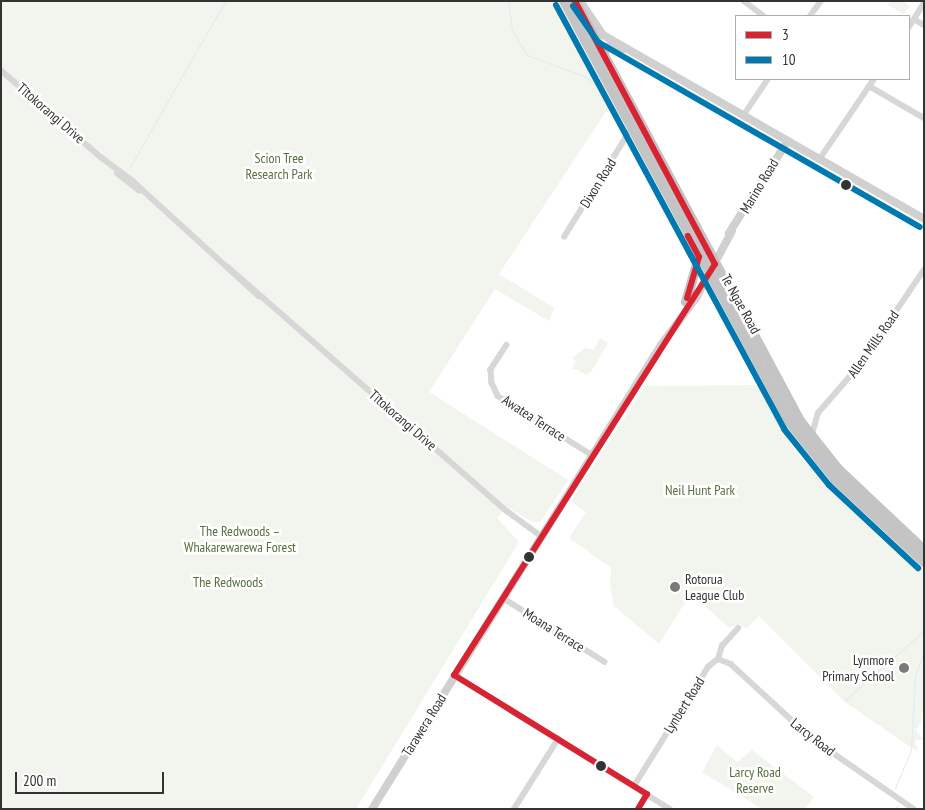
<!DOCTYPE html>
<html>
<head>
<meta charset="utf-8">
<style>
  body { margin:0 }
  #map { position:relative; width:925px; height:810px; overflow:hidden; background:#fff; font-family:"PT Sans Narrow",sans-serif }
  div>[style] { position:absolute }
  .green>* { inset:0; background:#f1f5ed }
  .stream>* { height:1px; margin:-0.5px; padding:0 0.5px; transform-origin:0.5px; border-radius:0.5px; background:#ddebf3 }
  .street>* { height:5.5px; margin:-2.75px; padding:0 2.75px; transform-origin:2.75px; border-radius:2.75px; background:#d7d7d7 }
  .secondary>* { height:8px; margin:-4px; padding:0 4px; transform-origin:4px; border-radius:4px; background:#d0d0d0 }
  .highway>* { height:10px; margin:-5px; padding:0 5px; transform-origin:5px; border-radius:5px; background:#c4c4c4 }
  .bus-1>* { height:6px; margin:-3px; padding:0 3px; transform-origin:3px; border-radius:3px; background:#d82332 }
  .bus-2>* { height:6px; margin:-3px; padding:0 3px; transform-origin:3px; border-radius:3px; background:#0079b0 }
  .dots>* { width:14px; height:14px; translate:-50% -50%; box-sizing:border-box; border:2px solid #fff; border-radius:50% }
  span { translate:-50% -50%; white-space:nowrap; text-align:center; line-height:1.15; -webkit-text-stroke:5px #fff; paint-order:stroke }
  .street-label { font-size:14px; color:#333 }
  .park-label { font-size:14px; color:#56703f }
  .poi-label { font-size:14px; color:#333 }
  .left { translate:0 -50%; text-align:left }
  .right { translate:-100% -50%; text-align:right }
  .frame { position:absolute; inset:0; border:2px solid #333; pointer-events:none }
  .legend { position:absolute; left:735px; top:15px; width:175px; height:65px; box-sizing:border-box; background:#fff; border:1px solid #adadad; margin:0; padding:6px 9px; list-style:none; font-size:15px; color:#333 }
  .legend li { display:flex; align-items:center; gap:10px; height:25px }
  .legend b { width:25px; border:1px solid #adadad }
  .scale { position:absolute; left:15px; top:772px; width:149px; height:22px; box-sizing:border-box; border:2px solid #333; border-top:0; padding-left:6px; font-size:15px; line-height:18px; white-space:nowrap; color:#333; -webkit-text-stroke:4px #fff; paint-order:stroke }
</style>
</head>
<body>
<div id="map">
  <div class="green">
    <div style="clip-path:polygon(1px 1px,554px 1px,609px 107px,499px 274px,554px 308px,549px 321px,495px 289px,429px 392px,568px 480px,540px 522px,533px 522px,507px 507px,497px 518px,519px 542px,356px 809px,1px 809px)"></div>
    <div style="clip-path:polygon(890px 1px,903px 1px,910px 6px,904px 14px,888px 5px)"></div>
    <div style="clip-path:polygon(600px 338px,608px 343px,591px 372px,586px 375px,576px 369px,571px 370px,576px 361px,572px 358px,585px 348px,594px 350px)"></div>
    <div style="clip-path:polygon(759px 385px,796px 453px,924px 571px,924px 704px,921px 722px,916px 730px,924px 740px,915px 740px,918px 752px,845px 702px,759px 616px,747px 628px,740px 625px,728px 627px,691px 593px,659px 644px,614px 606px,610px 584px,611px 568px,569px 538px,586px 512px,571px 501px,645px 386px)"></div>
    <div style="clip-path:polygon(717px 745px,737px 762px,752px 750px,814px 797px,805px 809px,762px 809px,702px 772px)"></div>
  </div>
  <div class="stream">
    <div style="left:508px;top:1px;width:29px;rotate:82deg"></div>
    <div style="left:512px;top:30px;width:29px;rotate:59deg"></div>
    <div style="left:527px;top:55px;width:63px;rotate:20.4deg"></div>
    <div style="left:586px;top:77px;width:17px;rotate:40deg"></div>
    <div style="left:130px;top:167px;width:191px;rotate:-60.2deg"></div>
    <div style="left:845px;top:700px;width:105px;rotate:-41.1deg"></div>
    <div style="left:895px;top:788px;width:41px;rotate:-67.2deg"></div>
    <div style="left:911px;top:750px;width:74px;rotate:-86.9deg"></div>
    <div style="left:915px;top:676px;width:27px;rotate:-70deg"></div>
    <div style="left:895px;top:809px;width:5px;rotate:-53deg"></div>
  </div>
  <div class="street">
    <div style="left:744px;top:1px;width:25px;rotate:37deg"></div>
    <div style="left:810px;top:16px;width:19px;rotate:-54deg"></div>
    <div style="left:914px;top:19px;width:12px;rotate:31deg"></div>
    <div style="left:909px;top:27px;width:28px;rotate:-58deg"></div>
    <div style="left:1px;top:70px;width:135px;rotate:41.1deg"></div>
    <div style="left:869px;top:86px;width:64px;rotate:30.2deg"></div>
    <div style="left:743px;top:116px;width:45px;rotate:-56deg"></div>
    <div style="left:101px;top:157px;width:41px;rotate:37.1deg"></div>
    <div style="left:134px;top:182px;width:169px;rotate:42.4deg"></div>
    <div style="left:819px;top:160px;width:98px;rotate:-55.8deg"></div>
    <div style="left:117px;top:173px;width:28px;rotate:38deg"></div>
    <div style="left:564px;top:237px;width:127px;rotate:-58.2deg"></div>
    <div style="left:228px;top:267px;width:371px;rotate:41.2deg"></div>
    <div style="left:507px;top:511px;width:42px;rotate:36.3deg"></div>
    <div style="left:507px;top:345px;width:30px;rotate:123deg"></div>
    <div style="left:491px;top:370px;width:13px;rotate:86deg"></div>
    <div style="left:492px;top:383px;width:14px;rotate:65deg"></div>
    <div style="left:498px;top:396px;width:111px;rotate:32.1deg"></div>
    <div style="left:812px;top:434px;width:22px;rotate:-74deg"></div>
    <div style="left:818px;top:413px;width:61px;rotate:-49deg"></div>
    <div style="left:858px;top:367px;width:117px;rotate:-55.8deg"></div>
    <div style="left:503px;top:598px;width:120px;rotate:32.1deg"></div>
    <div style="left:718px;top:659px;width:14px;rotate:21deg"></div>
    <div style="left:731px;top:664px;width:108px;rotate:42.7deg"></div>
    <div style="left:810px;top:737px;width:126px;rotate:34.7deg"></div>
    <div style="left:718px;top:659px;width:14px;rotate:-73deg"></div>
    <div style="left:722px;top:646px;width:24px;rotate:-48deg"></div>
    <div style="left:454px;top:675px;width:254px;rotate:31.8deg"></div>
    <div style="left:634px;top:786px;width:140px;rotate:-58.1deg"></div>
    <div style="left:708px;top:667px;width:13px;rotate:-39deg"></div>
    <div style="left:514px;top:809px;width:83px;rotate:-57.8deg"></div>
    <div style="left:638px;top:809px;width:17px;rotate:-59deg"></div>
  </div>
  <div class="secondary">
    <div style="left:580px;top:1px;width:41px;rotate:55.9deg"></div>
    <div style="left:603px;top:35px;width:370px;rotate:29.8deg"></div>
    <div style="left:603px;top:55px;width:11px;rotate:-56deg"></div>
    <div style="left:609px;top:46px;width:15px;rotate:11deg"></div>
    <div style="left:729px;top:233px;width:108px;rotate:-57.5deg"></div>
    <div style="left:372px;top:809px;width:547px;rotate:-58.08deg"></div>
    <div style="left:661px;top:345px;width:59px;rotate:-53.3deg"></div>
    <div style="left:696px;top:298px;width:76px;rotate:-61.8deg"></div>
  </div>
  <div class="highway">
    <div style="left:564px;top:1px;width:480px;rotate:61.8deg"></div>
    <div style="left:791px;top:424px;width:70px;rotate:51.3deg"></div>
    <div style="left:835px;top:479px;width:122px;rotate:43deg"></div>
    <div style="left:575px;top:1px;width:478px;rotate:61.8deg"></div>
    <div style="left:801px;top:422px;width:60px;rotate:51.8deg"></div>
    <div style="left:838px;top:469px;width:118px;rotate:43.3deg"></div>
    <div style="left:686px;top:302px;width:47px;rotate:-73.9deg"></div>
  </div>
  <div class="bus-1">
    <div style="left:575px;top:1px;width:298px;rotate:62deg"></div>
    <div style="left:715px;top:264px;width:487px;rotate:122.4deg"></div>
    <div style="left:454px;top:675px;width:227px;rotate:31.7deg"></div>
    <div style="left:647px;top:794px;width:17px;rotate:121deg"></div>
    <div style="left:687px;top:298px;width:43px;rotate:-73.7deg"></div>
    <div style="left:699px;top:257px;width:24px;rotate:-118deg"></div>
  </div>
  <div class="bus-2">
    <div style="left:556px;top:5px;width:481px;rotate:61.7deg"></div>
    <div style="left:784px;top:429px;width:72px;rotate:51.2deg"></div>
    <div style="left:829px;top:485px;width:122px;rotate:43deg"></div>
    <div style="left:573px;top:6px;width:44px;rotate:55.2deg"></div>
    <div style="left:598px;top:42px;width:371px;rotate:29.9deg"></div>
  </div>
  <div class="dots">
    <div style="left:846px;top:185px;background:#333"></div>
    <div style="left:529px;top:557px;background:#333"></div>
    <div style="left:675px;top:587px;background:#7a7a7a"></div>
    <div style="left:904px;top:668px;background:#7a7a7a"></div>
    <div style="left:601px;top:766px;background:#333"></div>
  </div>
  <div class="street-label">
    <span style="left:51px;top:113px;rotate:41deg">Tītokorangi Drive</span>
    <span style="left:598px;top:183px;rotate:-58deg">Dixon Road</span>
    <span style="left:759px;top:186px;rotate:-59deg">Marino Road</span>
    <span style="left:741px;top:304px;rotate:61deg">Te Ngae Road</span>
    <span style="left:873px;top:344px;rotate:-55deg">Allen Mills Road</span>
    <span style="left:534px;top:418px;rotate:33deg">Awatea Terrace</span>
    <span style="left:403px;top:420px;rotate:41deg">Tītokorangi Drive</span>
    <span style="left:554px;top:630px;rotate:32deg">Moana Terrace</span>
    <span style="left:684px;top:705px;rotate:-58deg">Lynbert Road</span>
    <span style="left:424px;top:725px;rotate:-58deg">Tarawera Road</span>
    <span style="left:813px;top:737px;rotate:38deg">Larcy Road</span>
  </div>
  <div class="park-label">
    <span style="left:279px;top:166px">Scion Tree<br>Research Park</span>
    <span style="left:700px;top:490px">Neil Hunt Park</span>
    <span style="left:240px;top:539px">The Redwoods –<br>Whakarewarewa Forest</span>
    <span style="left:228px;top:582px">The Redwoods</span>
    <span style="left:755px;top:780px">Larcy Road<br>Reserve</span>
  </div>
  <div class="poi-label">
    <span class="left" style="left:685px;top:587px">Rotorua<br>League Club</span>
    <span class="right" style="left:894px;top:668px">Lynmore<br>Primary School</span>
  </div>
  <div class="frame"></div>
  <ul class="legend">
  <li><b style="height:6px;background:#d82332"></b>3</li>
  <li><b style="height:6px;background:#0079b0"></b>10</li>
  </ul>
  <div class="scale">200 m</div>
</div>
</body>
</html>
